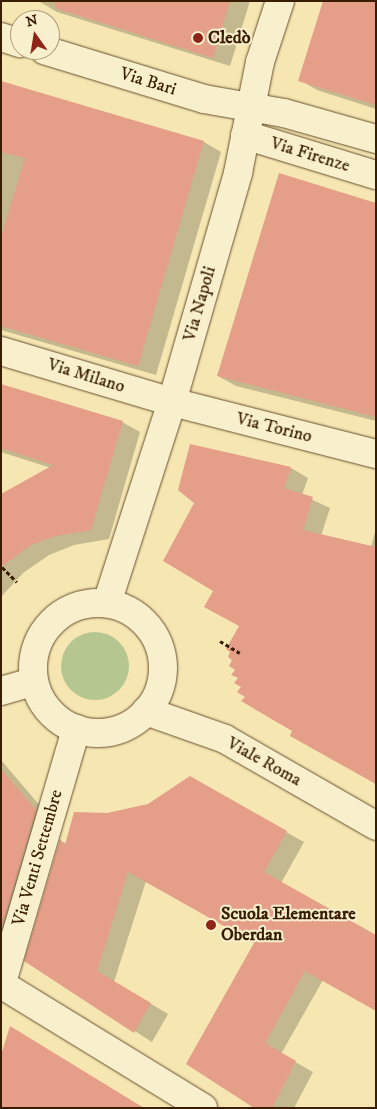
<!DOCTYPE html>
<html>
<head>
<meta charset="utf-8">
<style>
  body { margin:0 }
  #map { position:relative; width:377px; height:1109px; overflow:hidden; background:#f5e6b2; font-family:"IM FELL DW Pica",serif }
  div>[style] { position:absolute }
  .green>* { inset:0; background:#b6c690 }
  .round { border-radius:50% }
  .shadow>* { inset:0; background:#0003 }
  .building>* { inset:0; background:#e59e88 }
  .path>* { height:3px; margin-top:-1.5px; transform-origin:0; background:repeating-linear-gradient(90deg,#391d01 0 4px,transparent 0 6.5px) }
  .roads { filter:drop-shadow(0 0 1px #684f2d) drop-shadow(0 0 1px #684f2d) }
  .minor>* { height:28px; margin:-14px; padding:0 14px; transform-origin:14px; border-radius:14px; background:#f8efcd }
  .minor>.ring { margin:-14px; padding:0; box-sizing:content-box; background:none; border:28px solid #f8efcd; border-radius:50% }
  .dots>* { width:14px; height:14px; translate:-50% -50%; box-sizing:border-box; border:2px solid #f8efcd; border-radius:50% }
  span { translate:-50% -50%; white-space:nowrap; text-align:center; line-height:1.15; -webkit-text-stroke:4px #f8efcd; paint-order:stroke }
  .poi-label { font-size:18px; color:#391d01; font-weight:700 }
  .left { translate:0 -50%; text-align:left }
  .street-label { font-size:18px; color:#391d01 }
  .frame { position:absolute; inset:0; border:2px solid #391d01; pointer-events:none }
  .north { position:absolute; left:10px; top:10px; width:50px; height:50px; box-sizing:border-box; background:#f8efcd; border:1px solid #ac9b7b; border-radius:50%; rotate:347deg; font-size:14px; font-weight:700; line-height:20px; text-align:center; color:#391d01 }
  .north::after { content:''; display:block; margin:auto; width:18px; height:22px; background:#8f2418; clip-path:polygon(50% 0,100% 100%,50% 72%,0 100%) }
</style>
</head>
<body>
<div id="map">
  <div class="green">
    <div class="round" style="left:61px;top:632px;width:68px;height:68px"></div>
  </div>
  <div class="shadow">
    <div style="clip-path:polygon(250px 1px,230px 66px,57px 12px,40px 2px)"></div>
    <div style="clip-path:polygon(376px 1px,376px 109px,317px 90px,300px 80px)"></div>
    <div style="clip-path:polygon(1px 82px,204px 142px,221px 152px,156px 375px,1px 330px)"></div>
    <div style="clip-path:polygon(376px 205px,376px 421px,236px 386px,218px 376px)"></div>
    <div style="clip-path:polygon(1px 386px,122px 422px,140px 432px,109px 539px,74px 545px,49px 555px,23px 573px,1px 597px,1px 495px,51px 468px,1px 452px)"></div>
    <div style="clip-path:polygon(191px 445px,291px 468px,308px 478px,302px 495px,330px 508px,321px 536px,371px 547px,376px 528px,376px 784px,291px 736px,294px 731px,247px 696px,234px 659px,240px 626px,215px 590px,196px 503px)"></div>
    <div style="clip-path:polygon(1px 760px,53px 821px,1px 956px)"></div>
    <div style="clip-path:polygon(190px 778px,304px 842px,281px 883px,323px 980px,281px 1054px,313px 1072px,294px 1108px,256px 1108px,256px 943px,146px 881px,114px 982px,168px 1014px,152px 1042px,30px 964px,61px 841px,67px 844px,107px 814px,148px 806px)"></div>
  </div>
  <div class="building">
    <div style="clip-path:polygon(56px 1px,230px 1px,213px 58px,55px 8px)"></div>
    <div style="clip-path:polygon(323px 1px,376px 1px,376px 105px,298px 81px)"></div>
    <div style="clip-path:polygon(1px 81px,204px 141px,138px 366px,1px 326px,1px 237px,25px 158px,1px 152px)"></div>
    <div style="clip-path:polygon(279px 173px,376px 203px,376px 417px,217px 376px)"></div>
    <div style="clip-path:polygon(1px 384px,123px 421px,91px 530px,56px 536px,31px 545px,1px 567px,1px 494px,53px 465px,1px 448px)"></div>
    <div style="clip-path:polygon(190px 444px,291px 467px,284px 488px,313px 497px,303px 530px,376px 547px,376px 784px,290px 736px,292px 731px,241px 701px,245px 697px,237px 692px,241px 687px,234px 683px,238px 678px,231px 675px,235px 670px,229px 666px,232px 660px,228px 657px,230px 652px,226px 649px,239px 626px,204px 607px,213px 591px,163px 561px,194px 503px,178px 490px)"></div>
    <div style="clip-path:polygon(1px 769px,36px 810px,1px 929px)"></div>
    <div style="clip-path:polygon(190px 776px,287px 831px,264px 872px,376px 935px,376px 1011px,305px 971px,265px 1043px,296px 1061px,272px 1108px,254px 1108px,186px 1064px,254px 943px,128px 872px,97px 971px,151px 1003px,134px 1033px,24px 961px,60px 839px,65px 845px,74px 812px,107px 813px,148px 804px)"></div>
    <div style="clip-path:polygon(10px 1026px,144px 1108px,1px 1108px,1px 1055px)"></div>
  </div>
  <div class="path">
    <div style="left:2px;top:567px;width:21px;rotate:45deg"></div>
    <div style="left:220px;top:641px;width:23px;rotate:31deg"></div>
  </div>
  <div class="roads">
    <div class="minor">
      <div style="left:1px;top:37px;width:20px;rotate:18deg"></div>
      <div style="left:44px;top:50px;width:167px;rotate:17deg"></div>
      <div style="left:204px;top:99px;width:81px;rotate:9.9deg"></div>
      <div style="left:284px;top:113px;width:96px;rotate:15.8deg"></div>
      <div style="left:245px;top:135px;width:137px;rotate:17deg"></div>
      <div style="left:1px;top:351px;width:178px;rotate:16.6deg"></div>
      <div style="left:172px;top:402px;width:211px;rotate:14.3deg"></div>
      <div class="ring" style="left:33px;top:603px;width:102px;height:102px"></div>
      <div style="left:107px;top:603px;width:211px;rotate:-72.1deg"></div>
      <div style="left:172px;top:402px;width:238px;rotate:-73.9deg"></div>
      <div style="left:238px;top:173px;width:113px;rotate:-78.8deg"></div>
      <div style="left:260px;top:62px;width:64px;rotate:-71.8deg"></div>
      <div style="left:1px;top:691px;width:33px;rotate:-16deg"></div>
      <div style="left:146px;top:711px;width:84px;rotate:19.5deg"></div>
      <div style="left:225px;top:739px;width:174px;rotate:29.9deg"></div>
      <div style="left:1px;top:984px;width:237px;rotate:31.5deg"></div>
      <div style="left:1px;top:986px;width:268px;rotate:-73.7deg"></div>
    </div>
  </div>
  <div class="dots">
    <div style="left:198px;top:38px;background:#8f2418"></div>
    <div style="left:211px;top:925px;background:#8f2418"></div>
  </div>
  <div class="poi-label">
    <span class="left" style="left:208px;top:38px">Cledò</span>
    <span class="left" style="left:221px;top:925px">Scuola Elementare<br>Oberdan</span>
  </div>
  <div class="street-label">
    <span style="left:148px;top:82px;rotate:17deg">Via Bari</span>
    <span style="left:310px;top:155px;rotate:17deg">Via Firenze</span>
    <span style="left:200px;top:304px;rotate:-74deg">Via Napoli</span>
    <span style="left:86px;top:376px;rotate:17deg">Via Milano</span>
    <span style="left:274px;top:428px;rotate:14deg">Via Torino</span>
    <span style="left:264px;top:762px;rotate:29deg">Viale Roma</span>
    <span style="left:38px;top:858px;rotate:-74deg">Via Venti Settembre</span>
  </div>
  <div class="frame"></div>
  <div class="north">N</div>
</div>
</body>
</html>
